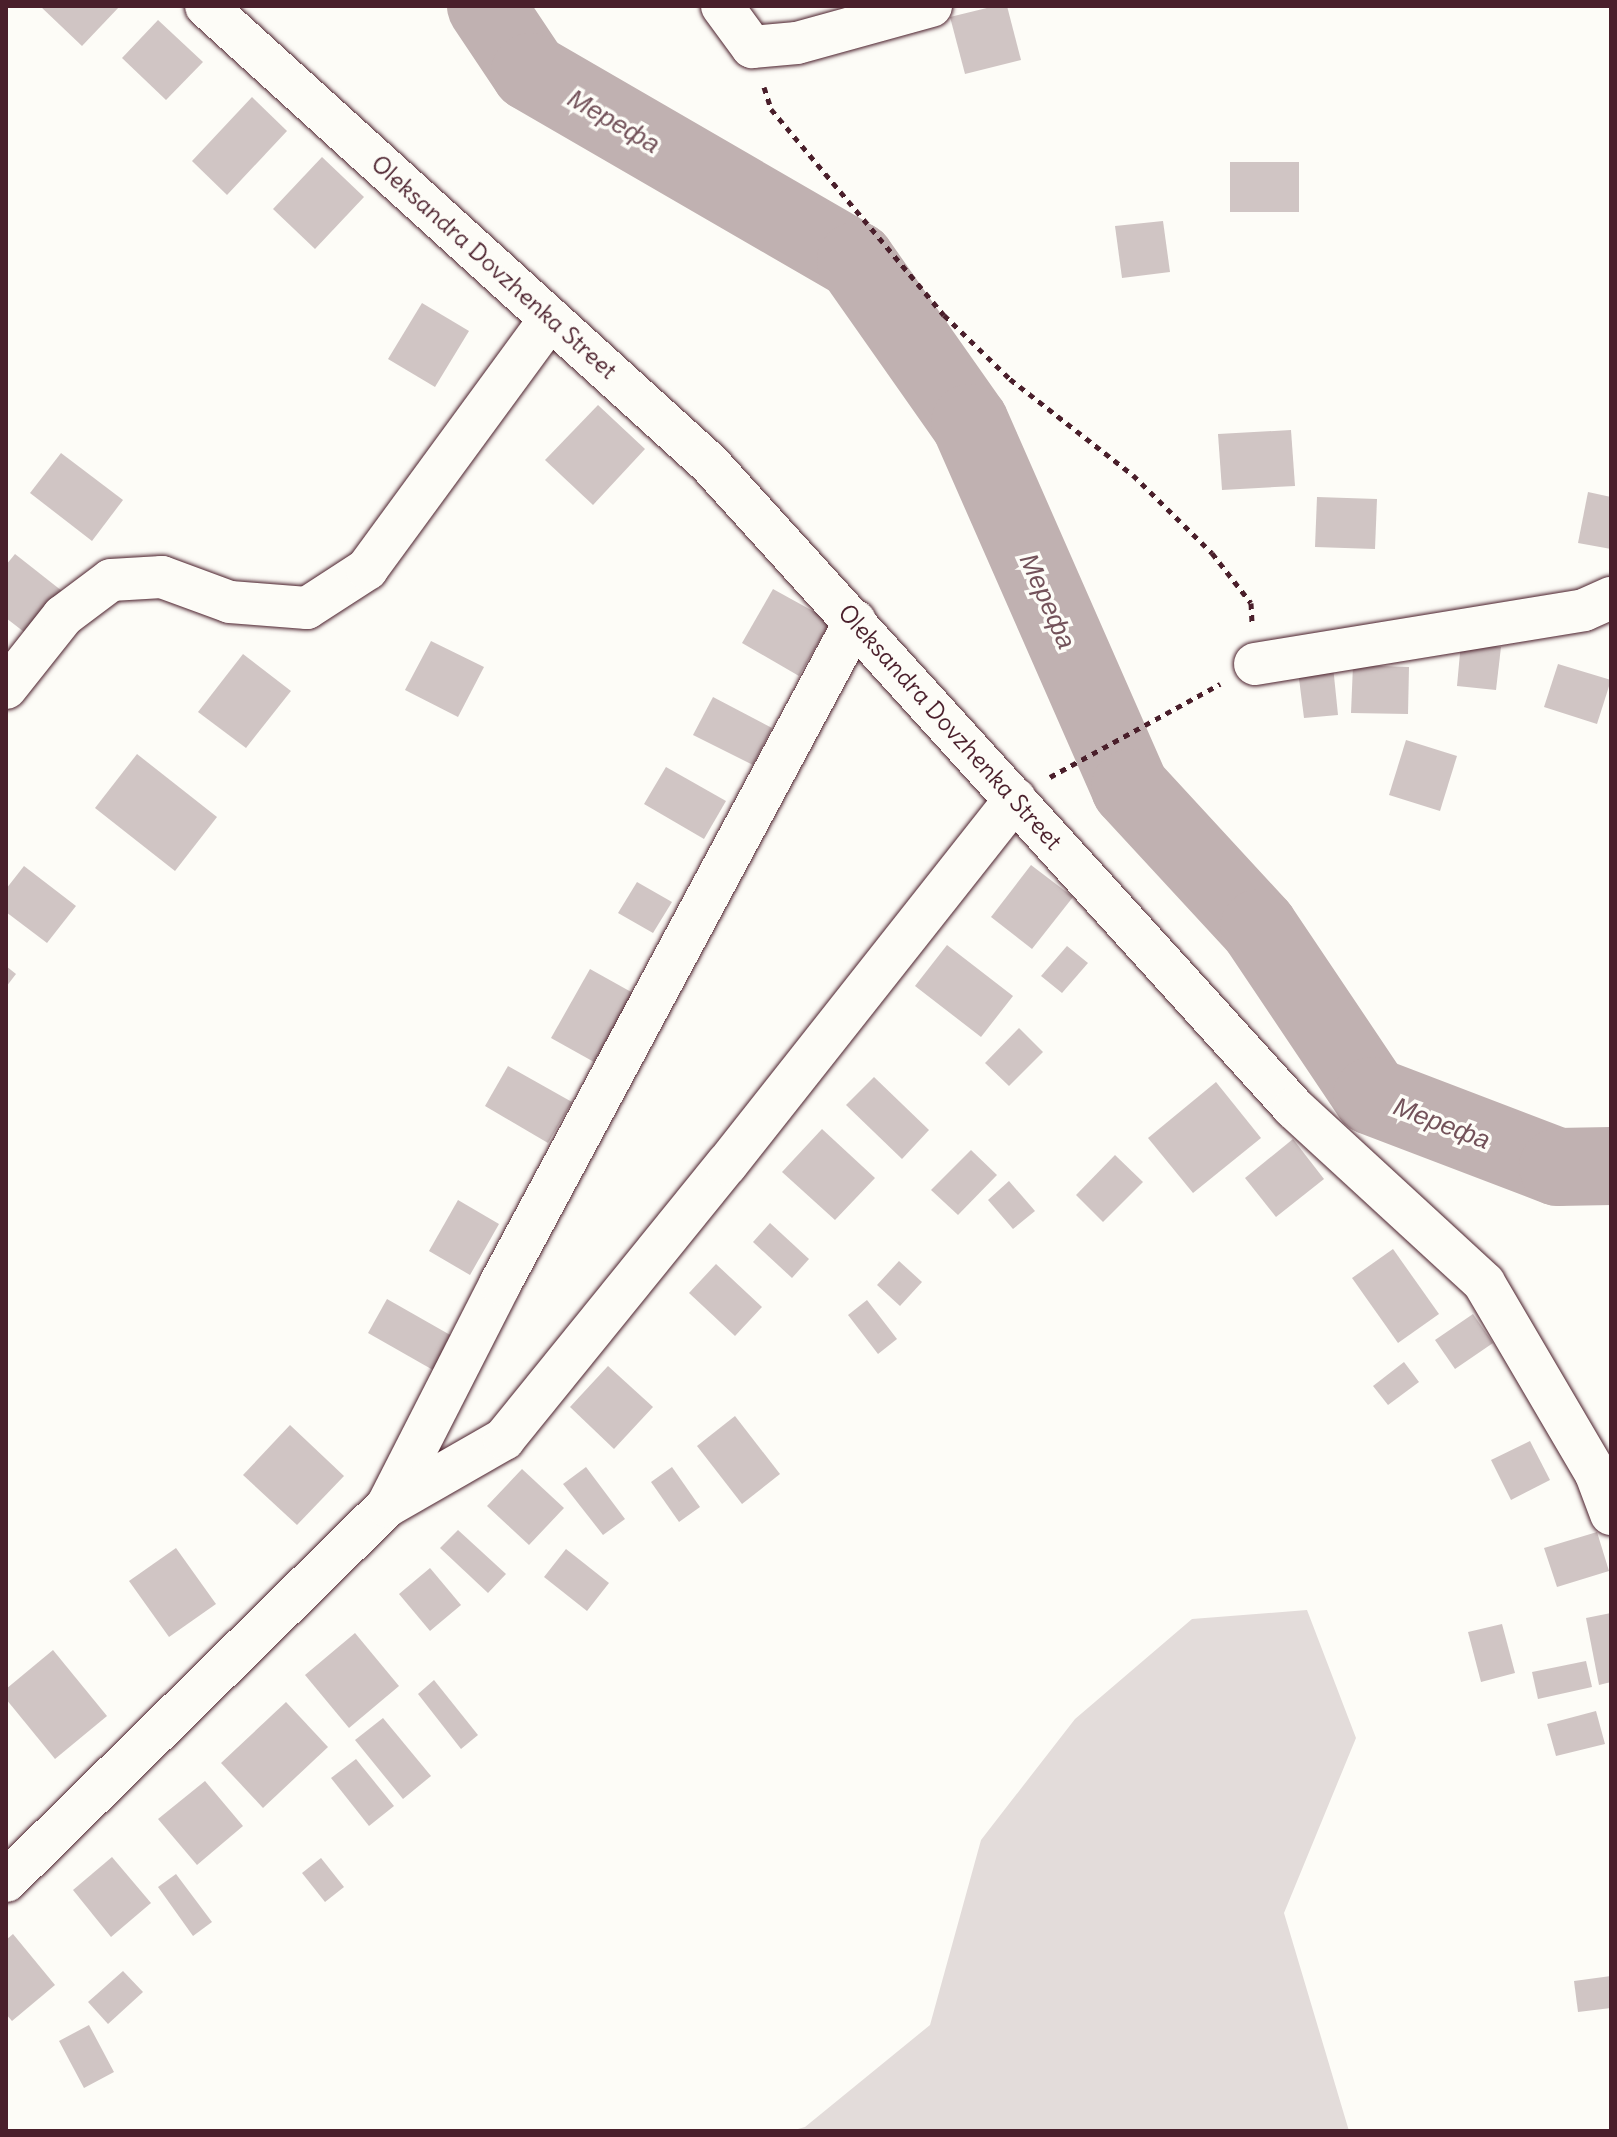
<!DOCTYPE html>
<html>
<head>
<meta charset="utf-8">
<style>
  body { margin:0 }
  #map { position:relative; width:1617px; height:2137px; overflow:hidden; background:#fdfcf7; font-family:Delius,sans-serif }
  div>[style] { position:absolute }
  .green>* { inset:0; background:#e3dcda }
  .river>* { height:78px; margin:-39px; padding:0 39px; transform-origin:39px; border-radius:39px; background:#c0b1b1 }
  .building>* { inset:0; background:#d0c5c4 }
  .path>* { height:5px; margin-top:-2.5px; transform-origin:0; background:repeating-linear-gradient(90deg,#4a1f2b 0 6px,transparent 0 12px) }
  .roads { filter:drop-shadow(0 0 2px #4a1f2b) drop-shadow(0 0 2px #4a1f2b) }
  .street>* { height:42px; margin:-21px; padding:0 21px; transform-origin:21px; border-radius:21px; background:#fdfcf7 }
  span { translate:-50% -50%; white-space:nowrap; text-align:center; line-height:1.15; -webkit-text-stroke:7px #fdfcf7; paint-order:stroke }
  .street-label { font-size:24px; color:#4a1f2b }
  .water-label { font-size:26px; color:#73525a; font-style:italic }
  .frame { position:absolute; inset:0; border:8px solid #4a1f2b; pointer-events:none }
</style>
</head>
<body>
<div id="map">
  <div class="green">
    <div style="clip-path:polygon(1307px 1610px,1356px 1738px,1284px 1913px,1349px 2131px,791px 2131px,805px 2127px,930px 2025px,981px 1840px,1075px 1719px,1192px 1619px)"></div>
  </div>
  <div class="river">
    <div style="left:486px;top:6px;width:79px;rotate:56.3deg"></div>
    <div style="left:530px;top:72px;width:377px;rotate:30.1deg"></div>
    <div style="left:856px;top:261px;width:198px;rotate:54.9deg"></div>
    <div style="left:970px;top:423px;width:399px;rotate:66.3deg"></div>
    <div style="left:1130px;top:788px;width:190px;rotate:47.3deg"></div>
    <div style="left:1259px;top:928px;width:202px;rotate:56.1deg"></div>
    <div style="left:1372px;top:1096px;width:199px;rotate:20.9deg"></div>
    <div style="left:1558px;top:1167px;width:53px;rotate:-1.1deg"></div>
  </div>
  <div class="building">
    <div style="clip-path:polygon(40px 6px,120px 6px,82px 46px)"></div>
    <div style="clip-path:polygon(995px 6px,1007px 6px,1021px 60px,965px 74px,950px 17px)"></div>
    <div style="clip-path:polygon(158px 20px,203px 62px,166px 100px,122px 58px)"></div>
    <div style="clip-path:polygon(252px 97px,287px 131px,227px 195px,192px 161px)"></div>
    <div style="clip-path:polygon(322px 157px,364px 197px,315px 249px,273px 209px)"></div>
    <div style="clip-path:polygon(1230px 162px,1299px 162px,1299px 212px,1230px 212px)"></div>
    <div style="clip-path:polygon(1163px 221px,1170px 272px,1122px 278px,1115px 226px)"></div>
    <div style="clip-path:polygon(422px 303px,469px 331px,435px 387px,388px 359px)"></div>
    <div style="clip-path:polygon(598px 405px,645px 449px,593px 505px,545px 460px)"></div>
    <div style="clip-path:polygon(1291px 430px,1295px 486px,1222px 490px,1218px 434px)"></div>
    <div style="clip-path:polygon(61px 453px,123px 500px,92px 541px,30px 493px)"></div>
    <div style="clip-path:polygon(1588px 492px,1611px 497px,1611px 549px,1578px 543px)"></div>
    <div style="clip-path:polygon(1317px 497px,1377px 499px,1375px 549px,1315px 547px)"></div>
    <div style="clip-path:polygon(15px 554px,62px 591px,28px 635px,6px 618px,6px 565px)"></div>
    <div style="clip-path:polygon(773px 589px,831px 621px,799px 676px,742px 643px)"></div>
    <div style="clip-path:polygon(431px 641px,484px 667px,458px 717px,405px 690px)"></div>
    <div style="clip-path:polygon(1461px 642px,1501px 647px,1496px 690px,1457px 686px)"></div>
    <div style="clip-path:polygon(243px 654px,291px 691px,246px 748px,198px 712px)"></div>
    <div style="clip-path:polygon(1558px 664px,1611px 680px,1597px 724px,1544px 707px)"></div>
    <div style="clip-path:polygon(1353px 665px,1409px 667px,1408px 714px,1351px 713px)"></div>
    <div style="clip-path:polygon(1333px 666px,1338px 715px,1304px 718px,1298px 671px)"></div>
    <div style="clip-path:polygon(713px 697px,772px 728px,753px 765px,693px 735px)"></div>
    <div style="clip-path:polygon(1406px 740px,1457px 756px,1440px 811px,1389px 795px)"></div>
    <div style="clip-path:polygon(137px 754px,217px 817px,175px 871px,95px 808px)"></div>
    <div style="clip-path:polygon(666px 767px,726px 801px,704px 839px,644px 804px)"></div>
    <div style="clip-path:polygon(1031px 865px,1073px 897px,1032px 949px,991px 917px)"></div>
    <div style="clip-path:polygon(24px 866px,76px 906px,47px 943px,6px 912px,6px 889px)"></div>
    <div style="clip-path:polygon(637px 882px,672px 902px,653px 933px,618px 913px)"></div>
    <div style="clip-path:polygon(947px 945px,1013px 996px,981px 1037px,915px 986px)"></div>
    <div style="clip-path:polygon(1067px 946px,1088px 963px,1062px 993px,1041px 976px)"></div>
    <div style="clip-path:polygon(6px 966px,16px 974px,6px 987px)"></div>
    <div style="clip-path:polygon(590px 969px,633px 993px,594px 1062px,551px 1038px)"></div>
    <div style="clip-path:polygon(1019px 1028px,1043px 1052px,1009px 1086px,985px 1063px)"></div>
    <div style="clip-path:polygon(508px 1066px,572px 1102px,548px 1143px,485px 1106px)"></div>
    <div style="clip-path:polygon(874px 1077px,929px 1130px,902px 1159px,846px 1105px)"></div>
    <div style="clip-path:polygon(1216px 1082px,1261px 1138px,1193px 1193px,1148px 1138px)"></div>
    <div style="clip-path:polygon(822px 1129px,875px 1178px,835px 1220px,782px 1172px)"></div>
    <div style="clip-path:polygon(1293px 1139px,1324px 1179px,1276px 1217px,1245px 1178px)"></div>
    <div style="clip-path:polygon(971px 1150px,997px 1175px,958px 1215px,931px 1190px)"></div>
    <div style="clip-path:polygon(1115px 1155px,1143px 1182px,1103px 1222px,1076px 1195px)"></div>
    <div style="clip-path:polygon(1009px 1181px,1035px 1211px,1013px 1229px,988px 1200px)"></div>
    <div style="clip-path:polygon(458px 1200px,499px 1224px,470px 1275px,429px 1251px)"></div>
    <div style="clip-path:polygon(770px 1223px,809px 1259px,792px 1278px,753px 1242px)"></div>
    <div style="clip-path:polygon(1393px 1249px,1439px 1314px,1398px 1343px,1352px 1278px)"></div>
    <div style="clip-path:polygon(899px 1261px,922px 1282px,900px 1306px,877px 1285px)"></div>
    <div style="clip-path:polygon(716px 1264px,762px 1307px,735px 1336px,689px 1293px)"></div>
    <div style="clip-path:polygon(387px 1299px,452px 1336px,433px 1370px,368px 1333px)"></div>
    <div style="clip-path:polygon(867px 1300px,897px 1339px,878px 1354px,848px 1315px)"></div>
    <div style="clip-path:polygon(1473px 1314px,1493px 1343px,1455px 1369px,1435px 1340px)"></div>
    <div style="clip-path:polygon(1404px 1362px,1419px 1382px,1388px 1405px,1373px 1386px)"></div>
    <div style="clip-path:polygon(608px 1366px,653px 1407px,614px 1449px,570px 1407px)"></div>
    <div style="clip-path:polygon(735px 1416px,780px 1474px,742px 1504px,697px 1446px)"></div>
    <div style="clip-path:polygon(290px 1425px,344px 1476px,297px 1525px,243px 1475px)"></div>
    <div style="clip-path:polygon(1530px 1441px,1550px 1480px,1511px 1500px,1491px 1460px)"></div>
    <div style="clip-path:polygon(586px 1467px,625px 1519px,603px 1535px,563px 1484px)"></div>
    <div style="clip-path:polygon(672px 1467px,700px 1507px,679px 1522px,651px 1482px)"></div>
    <div style="clip-path:polygon(522px 1469px,564px 1508px,529px 1545px,487px 1506px)"></div>
    <div style="clip-path:polygon(458px 1530px,506px 1574px,488px 1593px,440px 1548px)"></div>
    <div style="clip-path:polygon(1597px 1532px,1609px 1571px,1557px 1587px,1544px 1548px)"></div>
    <div style="clip-path:polygon(176px 1548px,216px 1604px,169px 1637px,129px 1581px)"></div>
    <div style="clip-path:polygon(566px 1549px,609px 1583px,587px 1611px,544px 1577px)"></div>
    <div style="clip-path:polygon(430px 1568px,461px 1605px,430px 1631px,399px 1594px)"></div>
    <div style="clip-path:polygon(1611px 1613px,1611px 1682px,1599px 1685px,1586px 1618px)"></div>
    <div style="clip-path:polygon(1502px 1624px,1515px 1673px,1481px 1682px,1468px 1632px)"></div>
    <div style="clip-path:polygon(355px 1633px,399px 1686px,349px 1728px,305px 1675px)"></div>
    <div style="clip-path:polygon(53px 1650px,107px 1716px,55px 1759px,6px 1699px,6px 1689px)"></div>
    <div style="clip-path:polygon(1586px 1661px,1592px 1687px,1538px 1699px,1532px 1672px)"></div>
    <div style="clip-path:polygon(434px 1680px,478px 1735px,461px 1749px,418px 1694px)"></div>
    <div style="clip-path:polygon(286px 1702px,328px 1747px,263px 1808px,221px 1763px)"></div>
    <div style="clip-path:polygon(1596px 1711px,1605px 1744px,1556px 1756px,1547px 1724px)"></div>
    <div style="clip-path:polygon(383px 1718px,431px 1776px,403px 1799px,355px 1740px)"></div>
    <div style="clip-path:polygon(356px 1759px,394px 1806px,369px 1826px,331px 1778px)"></div>
    <div style="clip-path:polygon(205px 1781px,243px 1826px,197px 1865px,158px 1819px)"></div>
    <div style="clip-path:polygon(112px 1857px,151px 1903px,111px 1937px,73px 1890px)"></div>
    <div style="clip-path:polygon(321px 1858px,344px 1887px,325px 1902px,302px 1873px)"></div>
    <div style="clip-path:polygon(176px 1874px,212px 1922px,193px 1936px,158px 1887px)"></div>
    <div style="clip-path:polygon(13px 1934px,55px 1985px,12px 2021px,6px 2014px,6px 1940px)"></div>
    <div style="clip-path:polygon(123px 1971px,143px 1992px,108px 2024px,88px 2002px)"></div>
    <div style="clip-path:polygon(1611px 1976px,1611px 2008px,1578px 2012px,1574px 1981px)"></div>
    <div style="clip-path:polygon(89px 2025px,114px 2072px,84px 2088px,59px 2041px)"></div>
  </div>
  <div class="path">
    <div style="left:764px;top:87px;width:23px;rotate:72deg"></div>
    <div style="left:771px;top:109px;width:269px;rotate:50deg"></div>
    <div style="left:944px;top:315px;width:92px;rotate:44.1deg"></div>
    <div style="left:1010px;top:379px;width:156px;rotate:38deg"></div>
    <div style="left:1133px;top:475px;width:111px;rotate:44.6deg"></div>
    <div style="left:1212px;top:553px;width:63px;rotate:52deg"></div>
    <div style="left:1251px;top:603px;width:19px;rotate:87deg"></div>
    <div style="left:1050px;top:777px;width:194px;rotate:-28.7deg"></div>
  </div>
  <div class="roads">
    <div class="street">
      <div style="left:206px;top:6px;width:680px;rotate:42.26deg"></div>
      <div style="left:709px;top:463px;width:871px;rotate:47.79deg"></div>
      <div style="left:1294px;top:1108px;width:258px;rotate:42.6deg"></div>
      <div style="left:1484px;top:1283px;width:221px;rotate:59.6deg"></div>
      <div style="left:1596px;top:1474px;width:43px;rotate:69.4deg"></div>
      <div style="left:722px;top:6px;width:51px;rotate:53.8deg"></div>
      <div style="left:752px;top:47px;width:45px;rotate:-5.1deg"></div>
      <div style="left:797px;top:43px;width:139px;rotate:-15.4deg"></div>
      <div style="left:1255px;top:664px;width:333px;rotate:-9.3deg"></div>
      <div style="left:1584px;top:610px;width:30px;rotate:-24deg"></div>
      <div style="left:6px;top:688px;width:92px;rotate:-51.6deg"></div>
      <div style="left:63px;top:616px;width:60px;rotate:-36.9deg"></div>
      <div style="left:111px;top:580px;width:51px;rotate:-3.4deg"></div>
      <div style="left:162px;top:577px;width:72px;rotate:20.2deg"></div>
      <div style="left:230px;top:602px;width:77px;rotate:4.5deg"></div>
      <div style="left:307px;top:608px;width:72px;rotate:-33deg"></div>
      <div style="left:367px;top:569px;width:310px;rotate:-53.8deg"></div>
      <div style="left:387px;top:1506px;width:249px;rotate:-63deg"></div>
      <div style="left:500px;top:1284px;width:752px;rotate:-61.83deg"></div>
      <div style="left:6px;top:1881px;width:535px;rotate:-44.55deg"></div>
      <div style="left:387px;top:1506px;width:135px;rotate:-29.8deg"></div>
      <div style="left:504px;top:1439px;width:354px;rotate:-51deg"></div>
      <div style="left:727px;top:1164px;width:465px;rotate:-51.7deg"></div>
    </div>
  </div>
  <div class="street-label">
    <span style="left:494px;top:267px;rotate:42deg">Oleksandra Dovzhenka Street</span>
    <span style="left:950px;top:727px;rotate:48deg">Oleksandra Dovzhenka Street</span>
  </div>
  <div class="water-label">
    <span style="left:614px;top:121px;rotate:30deg">Мерефа</span>
    <span style="left:1048px;top:601px;rotate:66deg">Мерефа</span>
    <span style="left:1442px;top:1123px;rotate:21deg">Мерефа</span>
  </div>
  <div class="frame"></div>
</div>
</body>
</html>
